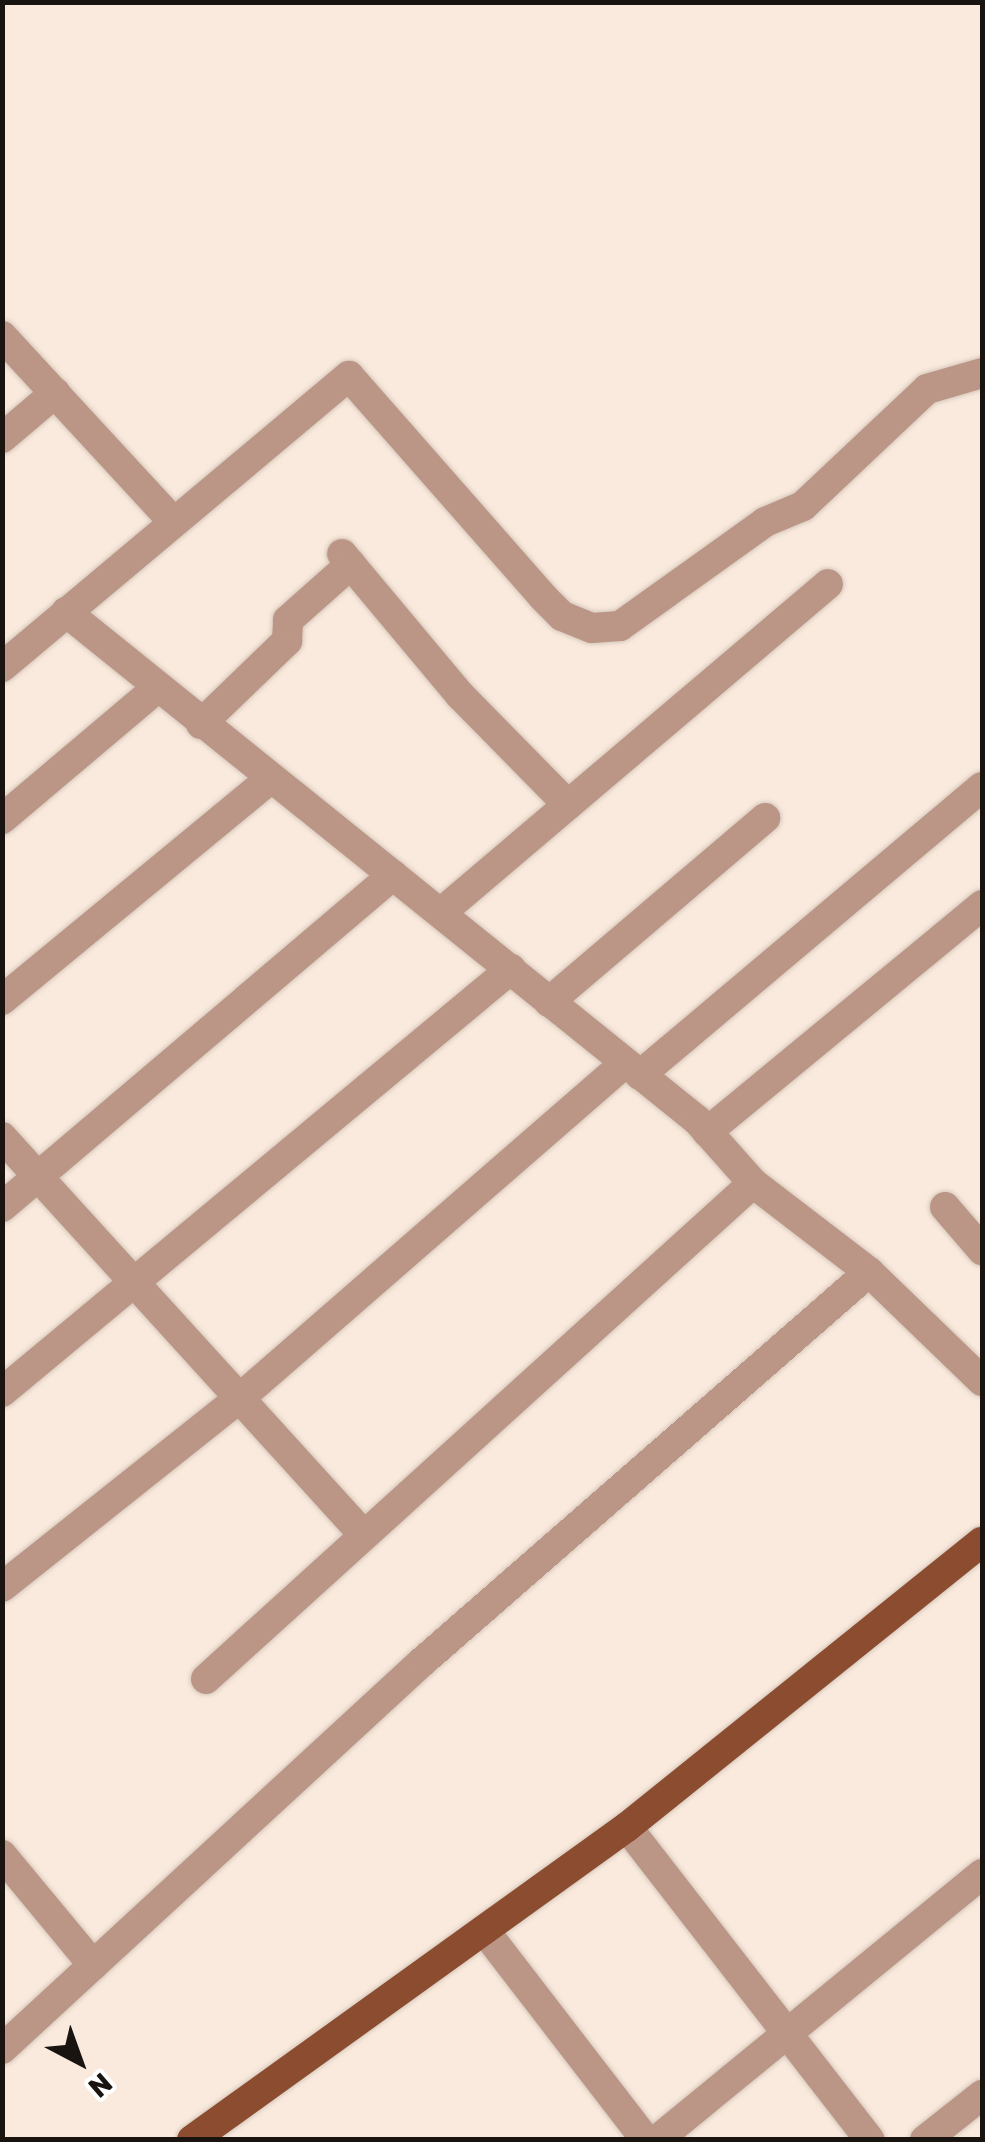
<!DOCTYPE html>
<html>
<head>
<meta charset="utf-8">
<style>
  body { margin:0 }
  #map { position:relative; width:985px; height:2142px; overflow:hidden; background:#faeadd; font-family:Rubik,sans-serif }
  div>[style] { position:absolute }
  .roads { filter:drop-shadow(0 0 2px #d6c8bc) drop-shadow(0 0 2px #d6c8bc) }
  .minor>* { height:30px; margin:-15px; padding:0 15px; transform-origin:15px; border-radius:15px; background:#bb9686 }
  .major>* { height:30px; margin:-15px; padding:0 15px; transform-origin:15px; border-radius:15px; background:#8b4c30 }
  span { translate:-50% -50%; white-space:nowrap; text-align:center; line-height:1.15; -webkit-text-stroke:8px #fff; paint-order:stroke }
  .frame { position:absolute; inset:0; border:5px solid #1a1410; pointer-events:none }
  .north { position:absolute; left:30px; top:2012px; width:100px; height:100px; -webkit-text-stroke:8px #fff; paint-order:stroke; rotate:139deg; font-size:28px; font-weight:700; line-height:40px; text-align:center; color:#1a1410 }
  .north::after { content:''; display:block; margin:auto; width:35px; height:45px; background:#1a1410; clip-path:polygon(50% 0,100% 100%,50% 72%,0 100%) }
</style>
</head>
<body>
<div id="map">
  <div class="roads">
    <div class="minor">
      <div style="left:2px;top:336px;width:251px;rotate:47.3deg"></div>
      <div style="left:2px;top:438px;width:70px;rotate:-40.3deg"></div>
      <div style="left:342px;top:554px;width:184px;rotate:50.1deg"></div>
      <div style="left:460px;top:695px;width:154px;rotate:45.5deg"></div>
      <div style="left:66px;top:612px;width:810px;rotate:38.84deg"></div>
      <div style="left:697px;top:1120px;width:84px;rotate:48.4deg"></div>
      <div style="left:753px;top:1183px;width:146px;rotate:37.5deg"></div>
      <div style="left:869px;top:1272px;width:157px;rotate:44deg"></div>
      <div style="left:2px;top:667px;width:453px;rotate:-40deg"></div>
      <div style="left:349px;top:376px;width:294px;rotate:48.7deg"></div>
      <div style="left:543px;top:597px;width:27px;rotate:45deg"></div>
      <div style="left:562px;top:616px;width:32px;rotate:22deg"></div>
      <div style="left:592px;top:628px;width:28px;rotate:-4deg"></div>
      <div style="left:620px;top:626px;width:178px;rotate:-35.6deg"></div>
      <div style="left:765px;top:522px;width:41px;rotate:-22.8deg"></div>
      <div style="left:803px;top:506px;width:170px;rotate:-43.3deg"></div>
      <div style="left:927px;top:389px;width:57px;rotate:-16.2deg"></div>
      <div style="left:201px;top:724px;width:120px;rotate:-44deg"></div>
      <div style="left:287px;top:641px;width:21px;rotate:-87deg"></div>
      <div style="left:288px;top:620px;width:84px;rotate:-41.6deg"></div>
      <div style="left:2px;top:819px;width:203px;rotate:-40.2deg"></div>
      <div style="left:443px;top:911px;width:505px;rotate:-40.34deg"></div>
      <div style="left:2px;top:1000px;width:346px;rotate:-39.5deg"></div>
      <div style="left:549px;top:1002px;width:284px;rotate:-40.4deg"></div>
      <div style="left:640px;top:1075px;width:447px;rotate:-40.1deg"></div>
      <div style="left:707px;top:1132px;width:357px;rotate:-39.5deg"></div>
      <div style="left:2px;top:1137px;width:537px;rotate:47.72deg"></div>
      <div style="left:2px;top:1207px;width:513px;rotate:-40.33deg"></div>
      <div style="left:945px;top:1207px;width:57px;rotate:49.3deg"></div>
      <div style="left:2px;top:1392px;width:662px;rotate:-39.73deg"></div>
      <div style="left:2px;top:1587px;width:304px;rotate:-38.5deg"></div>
      <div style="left:240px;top:1398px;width:510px;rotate:-41.03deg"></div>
      <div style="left:206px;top:1679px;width:738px;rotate:-42.2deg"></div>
      <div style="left:627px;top:1827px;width:396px;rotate:52.2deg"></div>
      <div style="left:2px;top:1855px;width:143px;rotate:50.4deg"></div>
      <div style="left:484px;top:1930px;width:265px;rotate:52.4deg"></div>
      <div style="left:2px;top:2049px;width:571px;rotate:-42.66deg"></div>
      <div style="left:422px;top:1662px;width:593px;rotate:-41.1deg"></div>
      <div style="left:657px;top:2140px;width:420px;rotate:-39.3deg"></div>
      <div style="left:925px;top:2140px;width:73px;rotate:-38.3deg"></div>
    </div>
    <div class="major">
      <div style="left:192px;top:2140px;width:536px;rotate:-35.74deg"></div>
      <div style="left:627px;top:1827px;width:455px;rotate:-38.8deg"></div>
    </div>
  </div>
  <div class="frame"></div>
  <div class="north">N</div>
</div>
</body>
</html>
